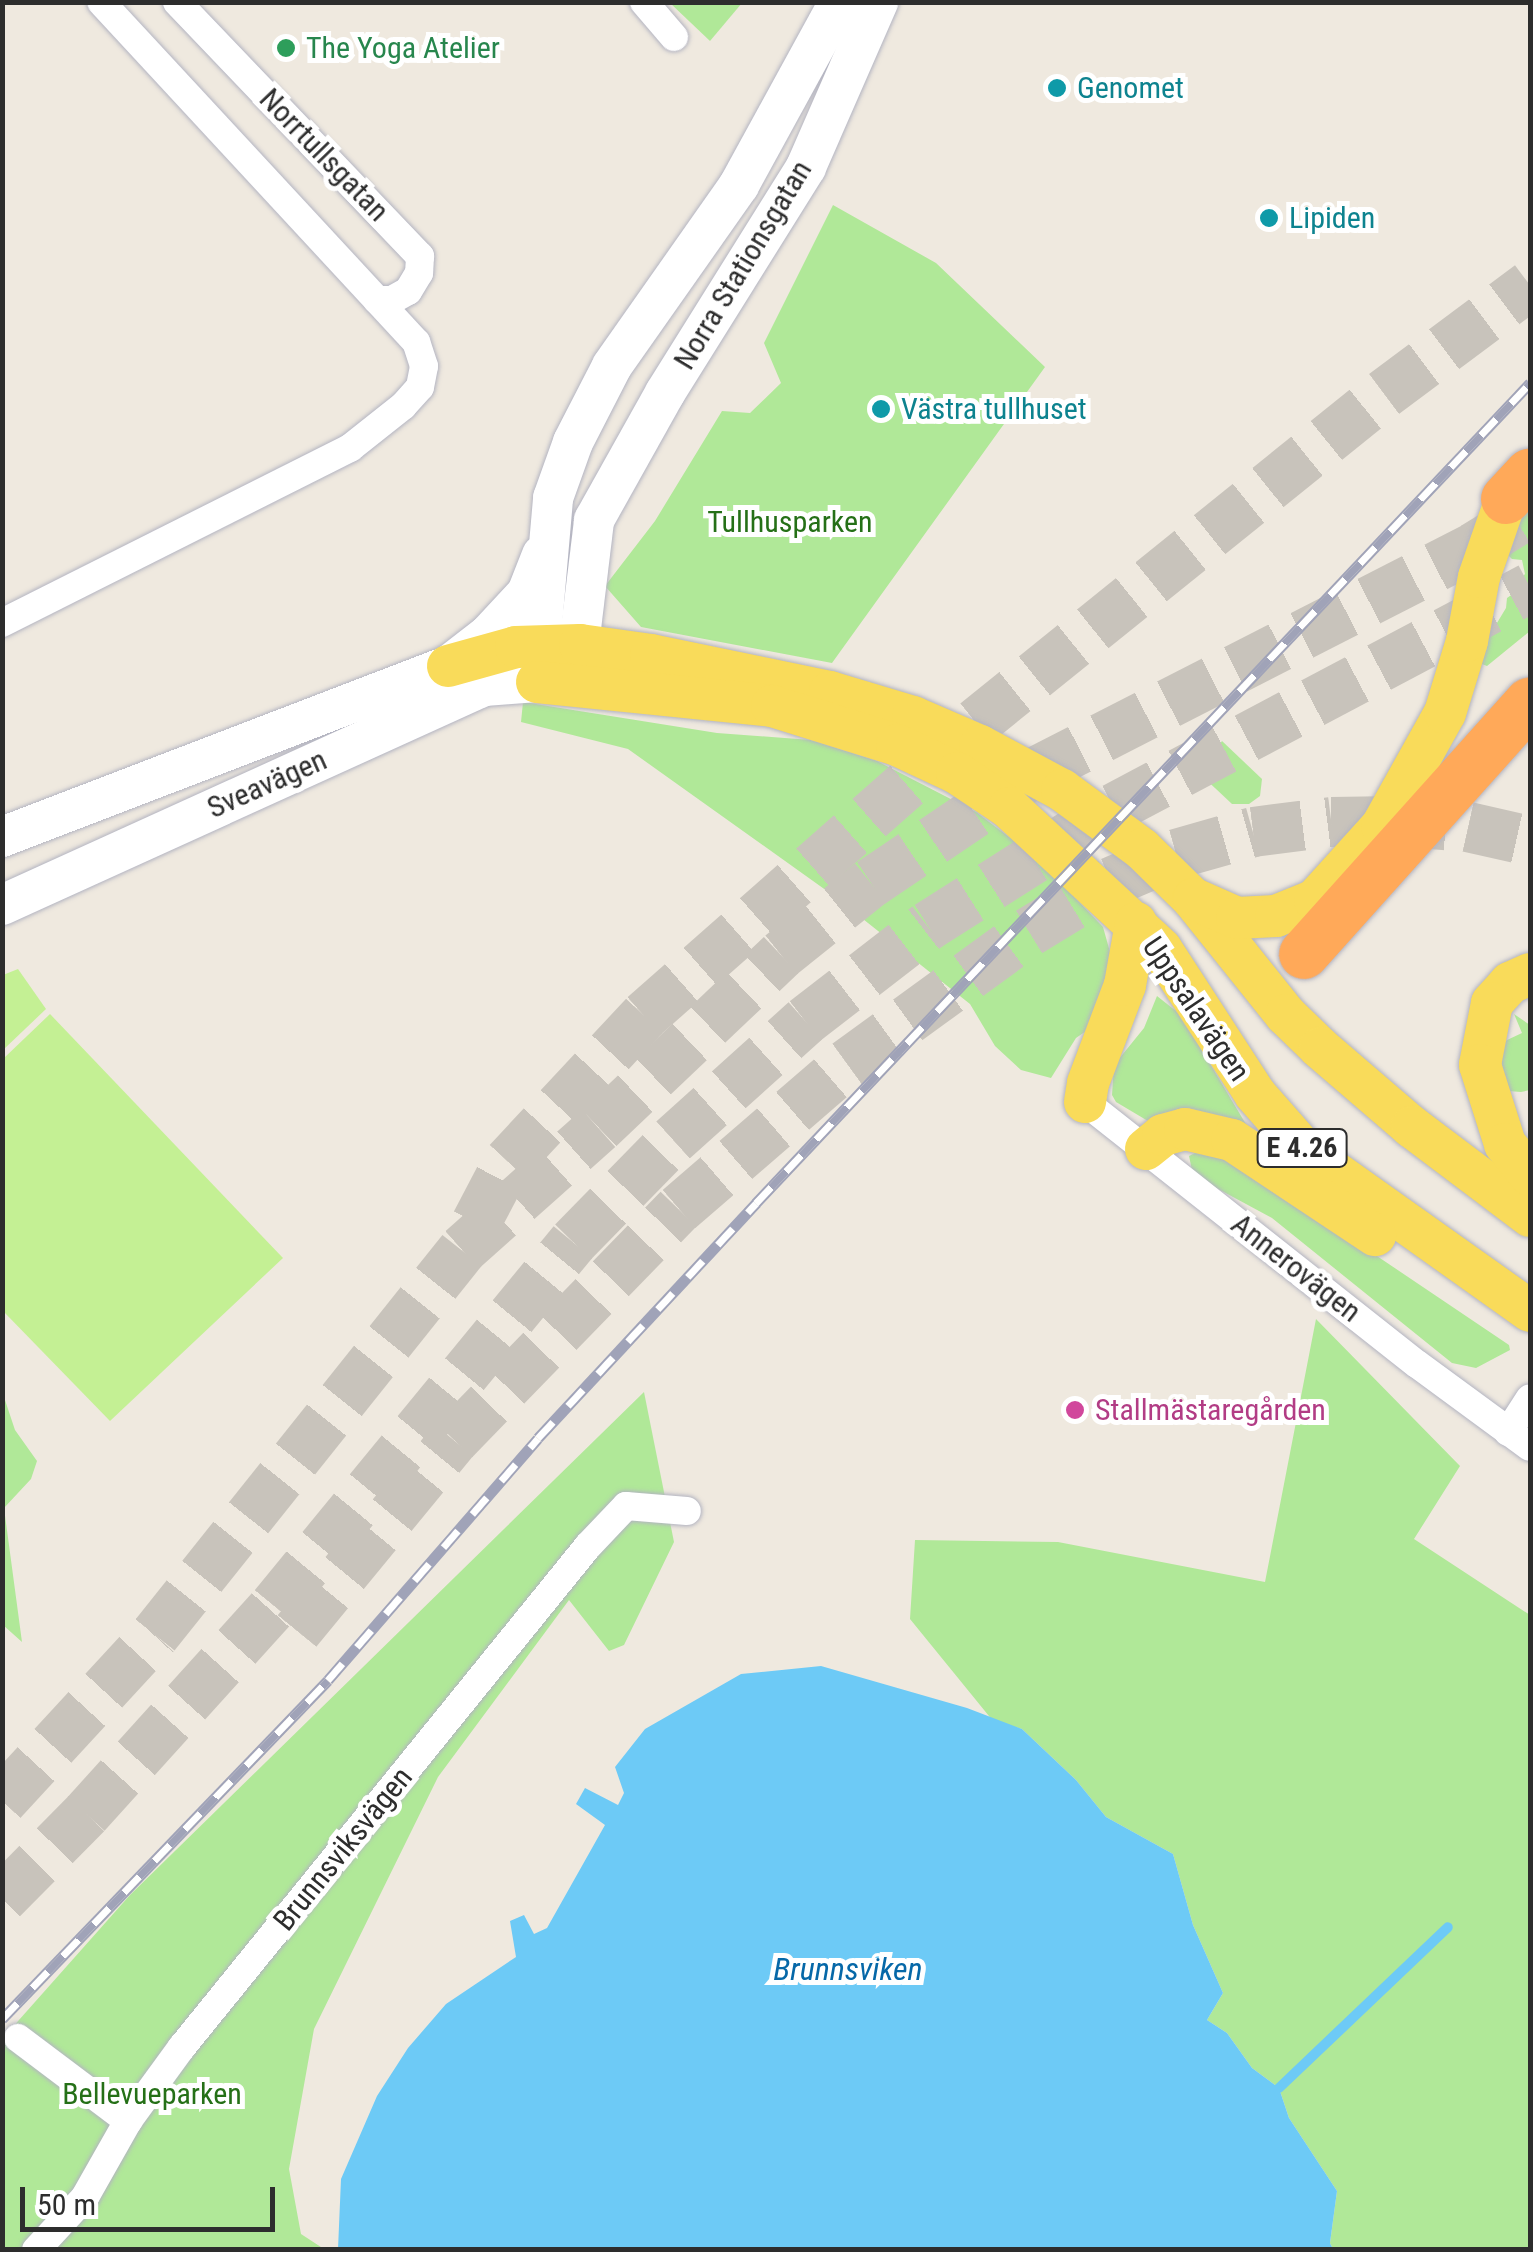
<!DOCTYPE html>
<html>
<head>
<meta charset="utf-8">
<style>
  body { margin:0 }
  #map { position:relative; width:1533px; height:2252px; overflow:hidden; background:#efe9df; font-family:"Roboto Condensed",sans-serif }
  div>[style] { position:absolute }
  .green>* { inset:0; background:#b0e898 }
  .pitch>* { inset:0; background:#c4f094 }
  .water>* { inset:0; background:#6dcaf6 }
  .stream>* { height:10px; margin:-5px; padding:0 5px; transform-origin:5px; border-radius:5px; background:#6dcaf6 }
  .motorway-tunnel>* { height:50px; margin-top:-25px; transform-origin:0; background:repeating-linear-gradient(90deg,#c8c3bb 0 50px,transparent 0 75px) }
  .roads { filter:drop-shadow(0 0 2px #b3b4c1) drop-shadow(0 0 2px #b3b4c1) }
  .minor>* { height:28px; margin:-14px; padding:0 14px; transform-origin:14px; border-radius:14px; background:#fff }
  .secondary>* { height:40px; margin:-20px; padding:0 20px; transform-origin:20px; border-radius:20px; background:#fff }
  .primary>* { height:42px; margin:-21px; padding:0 21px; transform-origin:21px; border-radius:21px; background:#f9db5a }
  .motorway>* { height:50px; margin:-25px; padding:0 25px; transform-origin:25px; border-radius:25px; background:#ffa959 }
  .rail>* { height:11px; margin-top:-5.5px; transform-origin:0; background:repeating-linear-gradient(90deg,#fff 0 22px,#a0a3b8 0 44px); box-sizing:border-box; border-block:2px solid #a0a3b8 }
  .dots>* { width:28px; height:28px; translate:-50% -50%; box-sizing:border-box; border:5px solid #fff; border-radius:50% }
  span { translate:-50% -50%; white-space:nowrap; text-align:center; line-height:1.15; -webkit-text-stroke:10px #fff; paint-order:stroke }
  .shield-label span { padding:2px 8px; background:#fff; border:2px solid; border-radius:8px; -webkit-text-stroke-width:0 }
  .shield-label { font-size:28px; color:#2d2d2d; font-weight:700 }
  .leisure-label { font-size:30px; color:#27864d }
  .left { translate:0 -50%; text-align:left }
  .culture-label { font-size:30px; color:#0d838f }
  .street-label { font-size:30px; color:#2d2d2d }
  .park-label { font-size:30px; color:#257017 }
  .hotel-label { font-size:30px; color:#b23c85 }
  .water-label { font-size:32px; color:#0668a8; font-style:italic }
  .frame { position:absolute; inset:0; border:5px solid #2d2d2d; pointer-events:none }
  .scale { position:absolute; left:20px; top:2187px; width:255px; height:45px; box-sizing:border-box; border:5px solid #2d2d2d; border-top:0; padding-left:12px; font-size:30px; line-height:35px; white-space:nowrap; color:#2d2d2d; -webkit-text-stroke:8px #fff; paint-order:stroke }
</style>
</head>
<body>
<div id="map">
  <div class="green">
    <div style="clip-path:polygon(670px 3px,742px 3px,710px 41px)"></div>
    <div style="clip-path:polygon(833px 205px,936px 263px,1045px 367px,832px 663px,641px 627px,605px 586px,655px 521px,722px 411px,750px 413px,781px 383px,764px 343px)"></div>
    <div style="clip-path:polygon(1530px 505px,1530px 631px,1487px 666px,1474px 661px,1506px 608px,1507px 598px,1517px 591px,1515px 585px,1525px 574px,1522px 560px,1512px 559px,1501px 548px)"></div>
    <div style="clip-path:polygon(523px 702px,717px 733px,811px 740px,877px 761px,976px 812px,1038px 859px,1103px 927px,1112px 959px,1089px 1029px,1076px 1038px,1051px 1078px,1021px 1070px,995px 1046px,970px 1004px,834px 896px,628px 749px,521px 722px)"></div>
    <div style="clip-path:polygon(1222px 741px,1262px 779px,1260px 796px,1249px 804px,1232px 804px,1199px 773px)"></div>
    <div style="clip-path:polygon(1157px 996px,1181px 1015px,1250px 1131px,1153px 1124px,1116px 1102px,1112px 1095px,1114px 1065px,1144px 1028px)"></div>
    <div style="clip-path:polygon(1514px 1014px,1530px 1025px,1530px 1090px,1521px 1092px,1508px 1091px,1497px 1052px,1507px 1040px,1522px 1033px)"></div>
    <div style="clip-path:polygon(1207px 1147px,1322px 1219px,1509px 1345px,1510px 1350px,1476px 1368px,1452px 1363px,1272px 1218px,1207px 1183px,1192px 1170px,1189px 1156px)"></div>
    <div style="clip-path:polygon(1316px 1319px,1460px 1466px,1414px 1539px,1530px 1615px,1530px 2249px,1333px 2249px,1330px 2243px,1337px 2191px,1289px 2118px,1279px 2088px,1252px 2068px,1227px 2033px,1207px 2020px,1223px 1993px,1193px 1925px,1173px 1854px,1106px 1817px,1076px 1780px,1022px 1729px,993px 1721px,910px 1619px,915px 1540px,1058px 1542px,1265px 1582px)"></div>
    <div style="clip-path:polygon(644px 1392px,674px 1542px,624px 1645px,609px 1651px,569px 1600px,438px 1777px,314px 2029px,289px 2169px,301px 2234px,324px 2249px,3px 2250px,3px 2038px,130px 1895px)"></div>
    <div style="clip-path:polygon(3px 1394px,15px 1430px,37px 1461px,31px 1479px,4px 1508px,22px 1642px,3px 1625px)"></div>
  </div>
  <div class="pitch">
    <div style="clip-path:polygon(18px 969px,46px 1009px,3px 1050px,3px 975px)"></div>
    <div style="clip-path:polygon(50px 1014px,283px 1258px,110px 1421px,3px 1311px,3px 1059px)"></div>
  </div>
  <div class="water">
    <div style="clip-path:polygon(821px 1666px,967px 1708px,1022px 1729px,1076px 1780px,1106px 1817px,1173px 1854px,1193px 1925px,1223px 1993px,1207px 2020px,1227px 2033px,1252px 2068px,1279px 2088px,1289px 2118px,1337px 2191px,1330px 2243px,1333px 2249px,338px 2249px,341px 2179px,377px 2096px,408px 2048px,446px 2004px,516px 1957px,510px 1921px,524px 1915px,534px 1934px,547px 1928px,605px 1825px,576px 1804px,585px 1788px,618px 1805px,624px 1793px,615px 1767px,645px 1729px,741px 1674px)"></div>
  </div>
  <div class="stream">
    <div style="left:1279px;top:2088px;width:233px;rotate:-43.6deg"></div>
  </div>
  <div class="motorway-tunnel">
    <div style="left:476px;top:1223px;width:69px;rotate:-62.3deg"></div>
    <div style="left:508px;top:1162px;width:200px;rotate:-47deg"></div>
    <div style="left:644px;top:1016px;width:443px;rotate:-41.4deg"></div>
    <div style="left:976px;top:723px;width:524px;rotate:-38.88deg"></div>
    <div style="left:1384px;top:394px;width:182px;rotate:-36.7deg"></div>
    <div style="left:297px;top:1631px;width:247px;rotate:-50.6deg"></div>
    <div style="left:454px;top:1440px;width:322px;rotate:-45.8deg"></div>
    <div style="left:679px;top:1209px;width:222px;rotate:-40.8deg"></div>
    <div style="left:847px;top:1064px;width:225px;rotate:-36deg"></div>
    <div style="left:1029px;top:932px;width:96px;rotate:-31.4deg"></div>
    <div style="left:1111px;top:882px;width:71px;rotate:-23.3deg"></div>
    <div style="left:1176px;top:854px;width:80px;rotate:-15.9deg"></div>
    <div style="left:1253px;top:832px;width:79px;rotate:-7.3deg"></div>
    <div style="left:1331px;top:822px;width:65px;rotate:-0.9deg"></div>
    <div style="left:1396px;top:821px;width:72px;rotate:4.8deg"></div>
    <div style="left:1468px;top:827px;width:64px;rotate:12.7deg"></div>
    <div style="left:2px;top:1801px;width:226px;rotate:-47.3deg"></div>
    <div style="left:155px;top:1635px;width:492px;rotate:-51.4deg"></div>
    <div style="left:462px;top:1250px;width:183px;rotate:-41.7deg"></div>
    <div style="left:599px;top:1128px;width:251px;rotate:-43.5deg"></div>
    <div style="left:781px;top:955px;width:115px;rotate:-38.7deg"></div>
    <div style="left:871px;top:883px;width:198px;rotate:-34.1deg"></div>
    <div style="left:1035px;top:772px;width:493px;rotate:-27.1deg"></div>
    <div style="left:1474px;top:547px;width:66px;rotate:-31.3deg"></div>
    <div style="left:2px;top:1899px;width:120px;rotate:-45.3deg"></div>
    <div style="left:86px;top:1814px;width:280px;rotate:-47.9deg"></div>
    <div style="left:274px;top:1606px;width:471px;rotate:-50.6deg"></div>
    <div style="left:573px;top:1242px;width:143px;rotate:-45.6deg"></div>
    <div style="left:673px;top:1140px;width:178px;rotate:-42deg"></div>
    <div style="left:805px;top:1021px;width:155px;rotate:-37.7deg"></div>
    <div style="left:928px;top:926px;width:220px;rotate:-32.4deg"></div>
    <div style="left:1114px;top:808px;width:471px;rotate:-27.9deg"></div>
  </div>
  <div class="roads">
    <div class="minor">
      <div style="left:177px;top:2px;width:352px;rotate:46.3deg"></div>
      <div style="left:420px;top:256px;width:17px;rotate:93deg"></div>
      <div style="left:419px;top:273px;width:21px;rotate:121deg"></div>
      <div style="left:408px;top:291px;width:18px;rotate:151deg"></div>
      <div style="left:392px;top:300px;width:15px;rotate:180deg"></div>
      <div style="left:644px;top:2px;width:46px;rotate:49.4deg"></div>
      <div style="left:2px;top:623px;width:390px;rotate:-26.7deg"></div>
      <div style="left:350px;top:448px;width:68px;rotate:-38.4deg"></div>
      <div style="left:403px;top:406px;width:25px;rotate:-48deg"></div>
      <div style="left:420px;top:387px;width:21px;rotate:-79deg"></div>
      <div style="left:424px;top:366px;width:25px;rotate:-108deg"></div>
      <div style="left:416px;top:342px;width:463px;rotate:-132.8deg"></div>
      <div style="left:1085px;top:1102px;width:423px;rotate:38.3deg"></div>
      <div style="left:1417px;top:1364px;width:140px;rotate:36.3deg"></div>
      <div style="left:1508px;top:1432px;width:40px;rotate:-57.1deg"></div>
      <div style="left:18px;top:2038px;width:138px;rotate:37deg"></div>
      <div style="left:36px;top:2250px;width:72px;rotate:-47.2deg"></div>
      <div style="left:85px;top:2197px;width:87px;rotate:-60.5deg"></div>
      <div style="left:128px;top:2121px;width:92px;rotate:-53.9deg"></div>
      <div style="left:182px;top:2047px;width:645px;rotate:-50.98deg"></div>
      <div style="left:588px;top:1546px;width:55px;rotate:-46.5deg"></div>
      <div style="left:626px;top:1506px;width:61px;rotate:4.7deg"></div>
    </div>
    <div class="secondary">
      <div style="left:575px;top:678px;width:159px;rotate:-83.1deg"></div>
      <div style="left:594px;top:520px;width:145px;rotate:-60.8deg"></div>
      <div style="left:665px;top:393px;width:266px;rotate:-58deg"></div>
      <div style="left:806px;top:167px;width:180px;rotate:-66.4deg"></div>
      <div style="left:2px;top:837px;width:478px;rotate:-21deg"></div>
      <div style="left:448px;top:666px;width:51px;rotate:-37.8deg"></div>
      <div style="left:488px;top:635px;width:57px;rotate:-47.1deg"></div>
      <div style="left:527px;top:593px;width:41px;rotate:-68.5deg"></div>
      <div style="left:2px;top:905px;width:529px;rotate:-24.43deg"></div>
      <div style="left:484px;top:686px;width:53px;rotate:-4.3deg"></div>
      <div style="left:537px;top:682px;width:185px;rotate:-85deg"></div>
      <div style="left:553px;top:498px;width:59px;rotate:-70.3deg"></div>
      <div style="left:573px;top:442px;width:85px;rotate:-62.8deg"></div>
      <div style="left:612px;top:366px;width:221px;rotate:-54.9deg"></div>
      <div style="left:739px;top:185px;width:209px;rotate:-61.3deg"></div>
    </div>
    <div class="primary">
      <div style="left:448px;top:666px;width:71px;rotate:-15.6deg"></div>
      <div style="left:516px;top:647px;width:64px;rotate:-1.8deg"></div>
      <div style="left:580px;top:645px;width:72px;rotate:8deg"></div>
      <div style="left:651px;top:655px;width:183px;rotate:11.7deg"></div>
      <div style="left:830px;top:692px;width:87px;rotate:16.8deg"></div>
      <div style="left:913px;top:717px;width:73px;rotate:23.4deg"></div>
      <div style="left:980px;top:746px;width:93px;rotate:28.2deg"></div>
      <div style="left:1062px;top:790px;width:99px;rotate:36.4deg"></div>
      <div style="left:1142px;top:849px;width:71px;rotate:44.4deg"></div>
      <div style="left:1193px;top:899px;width:149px;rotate:51.3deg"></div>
      <div style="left:1286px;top:1015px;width:47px;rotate:44.1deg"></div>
      <div style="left:1320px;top:1048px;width:121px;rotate:40.7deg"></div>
      <div style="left:1412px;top:1127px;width:148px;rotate:37deg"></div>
      <div style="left:537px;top:682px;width:236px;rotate:5.8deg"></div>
      <div style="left:772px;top:706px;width:131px;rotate:17.3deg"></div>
      <div style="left:897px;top:745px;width:66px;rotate:25deg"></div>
      <div style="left:957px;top:773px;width:63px;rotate:33.9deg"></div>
      <div style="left:1009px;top:808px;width:207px;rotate:42.8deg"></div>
      <div style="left:1161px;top:949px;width:173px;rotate:57deg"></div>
      <div style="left:1255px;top:1094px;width:76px;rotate:48.7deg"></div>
      <div style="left:1305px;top:1151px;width:276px;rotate:35.4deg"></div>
      <div style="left:1194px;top:899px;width:47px;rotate:23.8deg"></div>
      <div style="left:1237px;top:918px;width:39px;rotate:-3deg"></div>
      <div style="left:1276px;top:916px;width:42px;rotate:-22.3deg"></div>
      <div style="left:1315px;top:900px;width:100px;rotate:-47.8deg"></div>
      <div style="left:1382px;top:826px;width:129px;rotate:-60.9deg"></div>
      <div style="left:1445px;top:713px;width:75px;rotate:-73deg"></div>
      <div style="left:1467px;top:641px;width:65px;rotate:-79.4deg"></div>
      <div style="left:1479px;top:577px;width:83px;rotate:-70.9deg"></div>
      <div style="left:1530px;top:974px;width:22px;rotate:156deg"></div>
      <div style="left:1510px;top:983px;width:27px;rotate:132deg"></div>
      <div style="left:1492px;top:1003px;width:63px;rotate:101deg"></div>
      <div style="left:1480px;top:1065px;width:83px;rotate:72.4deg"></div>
      <div style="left:1505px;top:1144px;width:40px;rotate:51deg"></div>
      <div style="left:1085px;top:1102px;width:19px;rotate:-81deg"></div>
      <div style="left:1088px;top:1083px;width:105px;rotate:-69.3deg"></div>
      <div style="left:1125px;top:985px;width:63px;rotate:-79.9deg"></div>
      <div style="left:1146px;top:1149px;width:22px;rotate:-39deg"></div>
      <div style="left:1163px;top:1135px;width:23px;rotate:-15deg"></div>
      <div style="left:1185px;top:1129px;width:48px;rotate:13.2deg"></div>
      <div style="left:1232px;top:1140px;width:172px;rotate:33.6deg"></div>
    </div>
    <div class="motorway">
      <div style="left:1506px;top:499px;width:35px;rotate:-47deg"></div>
      <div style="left:1304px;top:954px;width:338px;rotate:-48.1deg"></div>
    </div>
  </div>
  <div class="rail">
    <div style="left:2px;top:2019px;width:470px;rotate:-46.1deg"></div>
    <div style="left:328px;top:1680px;width:320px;rotate:-49deg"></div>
    <div style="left:538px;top:1438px;width:321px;rotate:-47.1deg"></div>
    <div style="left:756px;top:1203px;width:1128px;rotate:-46.65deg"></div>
  </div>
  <div class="dots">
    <div style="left:286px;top:48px;background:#2e9e5b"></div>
    <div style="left:1057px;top:88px;background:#0f9aa8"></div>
    <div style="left:1269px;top:218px;background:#0f9aa8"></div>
    <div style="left:881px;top:409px;background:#0f9aa8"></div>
    <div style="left:1075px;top:1410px;background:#d1479c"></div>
  </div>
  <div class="shield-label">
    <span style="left:1302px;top:1148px">E 4.26</span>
  </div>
  <div class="leisure-label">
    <span class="left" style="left:306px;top:48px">The Yoga Atelier</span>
  </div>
  <div class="culture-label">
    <span class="left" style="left:1077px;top:88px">Genomet</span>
    <span class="left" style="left:1289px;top:218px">Lipiden</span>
    <span class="left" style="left:901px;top:409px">Västra tullhuset</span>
  </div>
  <div class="street-label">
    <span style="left:324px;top:155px;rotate:46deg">Norrtullsgatan</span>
    <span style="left:743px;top:265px;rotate:-59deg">Norra Stationsgatan</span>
    <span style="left:267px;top:784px;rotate:-24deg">Sveavägen</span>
    <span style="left:1196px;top:1009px;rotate:56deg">Uppsalavägen</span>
    <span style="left:1296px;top:1268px;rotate:38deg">Annerovägen</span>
    <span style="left:343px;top:1849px;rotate:-51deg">Brunnsviksvägen</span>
  </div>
  <div class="park-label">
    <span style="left:790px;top:522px">Tullhusparken</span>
    <span style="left:152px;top:2094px">Bellevueparken</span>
  </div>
  <div class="hotel-label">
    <span class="left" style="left:1095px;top:1410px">Stallmästaregården</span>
  </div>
  <div class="water-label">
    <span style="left:848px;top:1969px">Brunnsviken</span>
  </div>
  <div class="frame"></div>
  <div class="scale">50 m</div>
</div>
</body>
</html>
